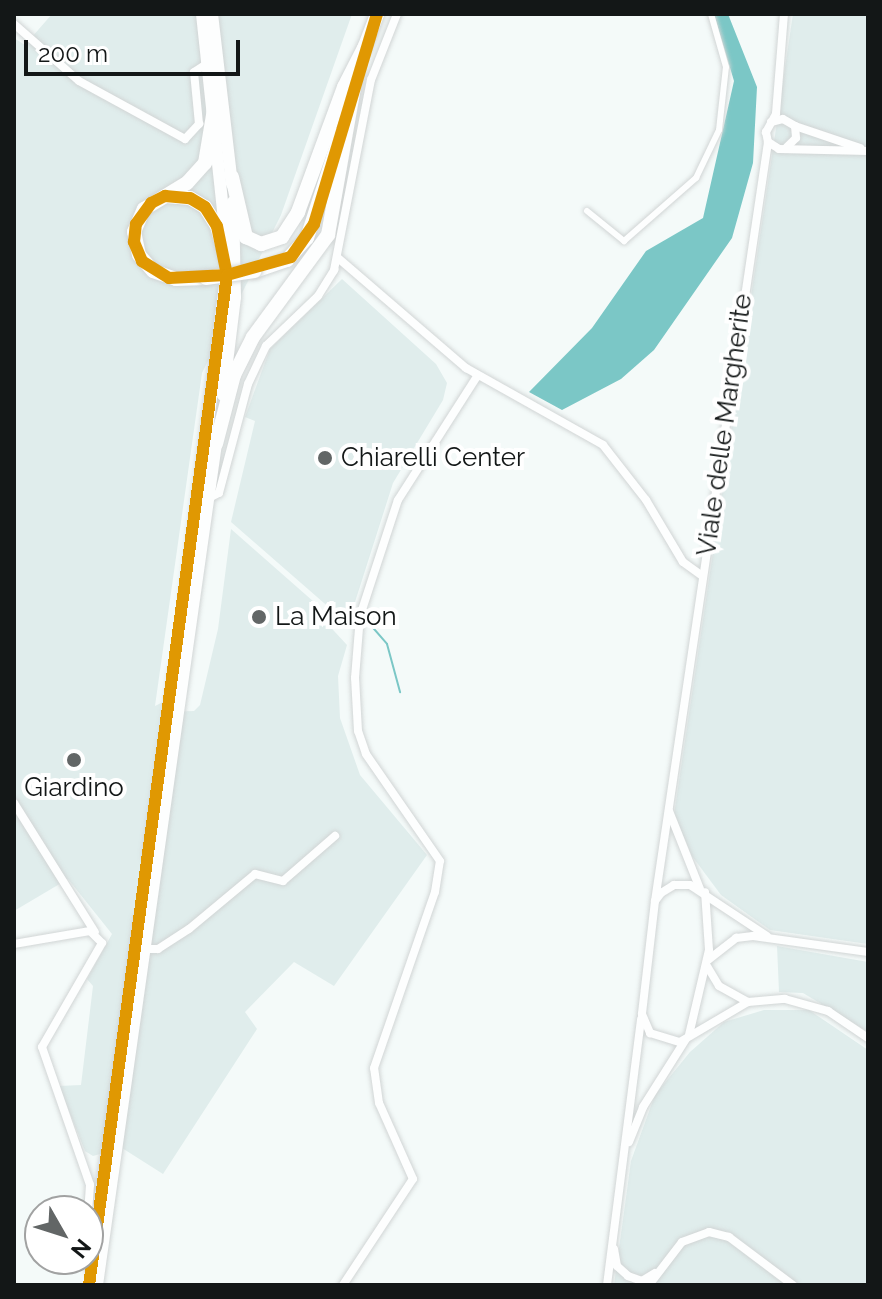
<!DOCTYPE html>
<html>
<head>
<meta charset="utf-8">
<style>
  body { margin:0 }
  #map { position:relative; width:882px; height:1299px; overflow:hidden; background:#f4faf9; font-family:Raleway,sans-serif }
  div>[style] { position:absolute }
  .built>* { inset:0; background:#e0edec }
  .water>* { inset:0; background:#7bc7c6 }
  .stream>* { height:2px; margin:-1px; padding:0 1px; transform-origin:1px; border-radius:1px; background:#7bc7c6 }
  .roads { filter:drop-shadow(0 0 2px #d1d5d5) drop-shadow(0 0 2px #d1d5d5) }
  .pedestrian>* { height:6px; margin:-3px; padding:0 3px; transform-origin:3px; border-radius:3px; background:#fdfefe }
  .minor>* { height:8px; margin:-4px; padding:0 4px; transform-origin:4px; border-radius:4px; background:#fdfefe }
  .primary>* { height:12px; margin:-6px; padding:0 6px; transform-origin:6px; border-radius:6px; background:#fdfefe }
  .motorway>* { height:14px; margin:-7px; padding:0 7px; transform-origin:7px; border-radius:7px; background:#fdfefe }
  .bridges { filter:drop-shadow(0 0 2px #d1d5d5) drop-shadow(0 0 2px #d1d5d5) }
  .motorway-bridge>* { height:14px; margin:-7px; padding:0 7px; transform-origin:7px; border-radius:7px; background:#fdfefe }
  .bus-1>* { height:12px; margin:-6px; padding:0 6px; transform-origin:6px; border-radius:6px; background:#e09802 }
  .dots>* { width:22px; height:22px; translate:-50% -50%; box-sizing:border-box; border:4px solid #fff; border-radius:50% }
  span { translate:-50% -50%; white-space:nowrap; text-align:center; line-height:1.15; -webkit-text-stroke:8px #fff; paint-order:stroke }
  .street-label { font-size:26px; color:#131717 }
  .poi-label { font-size:26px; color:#131717 }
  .left { translate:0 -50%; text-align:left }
  .frame { position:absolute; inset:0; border:16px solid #131717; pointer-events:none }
  .north { position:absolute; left:24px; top:1195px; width:80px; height:80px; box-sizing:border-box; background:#fff; border:2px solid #a1a2a2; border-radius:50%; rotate:129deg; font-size:22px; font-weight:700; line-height:32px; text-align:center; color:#131717 }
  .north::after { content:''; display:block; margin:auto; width:28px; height:36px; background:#626666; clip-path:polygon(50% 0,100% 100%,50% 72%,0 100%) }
  .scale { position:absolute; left:24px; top:40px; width:216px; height:36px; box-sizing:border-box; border:4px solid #131717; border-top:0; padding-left:10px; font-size:24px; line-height:28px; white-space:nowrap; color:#131717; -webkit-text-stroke:6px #fff; paint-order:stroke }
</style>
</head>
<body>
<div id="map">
  <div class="built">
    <div style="clip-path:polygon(52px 14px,352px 14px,281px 215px,202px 373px,155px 706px,163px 702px,163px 712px,194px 711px,200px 705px,218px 629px,231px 529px,314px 602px,311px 606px,347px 645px,338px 676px,340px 718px,360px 775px,427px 855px,334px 986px,294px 962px,245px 1012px,257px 1029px,163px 1174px,122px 1148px,93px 1156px,85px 1151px,59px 1086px,81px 1085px,93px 986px,87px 979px,112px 934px,68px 879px,14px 911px,14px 38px,25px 45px)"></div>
    <div style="clip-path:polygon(793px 14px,868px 14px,868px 944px,770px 930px,721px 895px,692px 856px,674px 815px)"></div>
    <div style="clip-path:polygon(342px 279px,436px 364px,447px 383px,443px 400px,393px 483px,348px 624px,231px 522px,255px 421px,245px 417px,270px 349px)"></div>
    <div style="clip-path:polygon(777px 946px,868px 962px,868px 1032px,803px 993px,779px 992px)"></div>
    <div style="clip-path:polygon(764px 1010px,809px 1010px,868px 1050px,868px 1285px,614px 1285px,631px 1161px,655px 1095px,690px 1052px,724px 1022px)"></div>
  </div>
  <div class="water">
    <div style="clip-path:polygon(714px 14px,728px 14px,757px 87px,753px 163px,732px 238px,654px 350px,621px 379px,562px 410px,529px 392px,592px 328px,646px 251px,703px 218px,734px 81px)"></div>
  </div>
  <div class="stream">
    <div style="left:368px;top:622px;width:29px;rotate:49deg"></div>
    <div style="left:387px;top:644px;width:50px;rotate:74.8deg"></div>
  </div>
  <div class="roads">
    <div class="pedestrian">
      <div style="left:587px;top:211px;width:48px;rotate:39deg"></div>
      <div style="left:624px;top:241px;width:96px;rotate:-41.2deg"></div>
      <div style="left:696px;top:178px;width:53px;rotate:-64.4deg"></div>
      <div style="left:719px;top:130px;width:63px;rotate:-83.7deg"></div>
      <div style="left:726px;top:67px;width:55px;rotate:-105.8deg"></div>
    </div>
    <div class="minor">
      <div style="left:784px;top:14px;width:100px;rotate:94.6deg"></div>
      <div style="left:776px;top:114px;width:21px;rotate:119deg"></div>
      <div style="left:766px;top:132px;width:10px;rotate:79deg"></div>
      <div style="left:768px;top:142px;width:13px;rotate:32deg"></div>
      <div style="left:779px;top:149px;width:89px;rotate:1.3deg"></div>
      <div style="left:14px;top:24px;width:86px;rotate:41.2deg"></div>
      <div style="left:79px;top:81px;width:121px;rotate:28.7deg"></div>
      <div style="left:185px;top:139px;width:21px;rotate:-47deg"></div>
      <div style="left:199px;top:124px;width:52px;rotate:-95.5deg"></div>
      <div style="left:194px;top:72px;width:17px;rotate:-33deg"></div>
      <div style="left:771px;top:122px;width:12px;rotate:-14deg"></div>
      <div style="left:783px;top:119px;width:14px;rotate:30deg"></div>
      <div style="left:795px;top:126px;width:12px;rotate:85deg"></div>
      <div style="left:796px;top:138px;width:13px;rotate:135deg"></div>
      <div style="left:795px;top:126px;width:69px;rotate:18.7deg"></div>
      <div style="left:338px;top:258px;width:169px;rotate:40.7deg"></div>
      <div style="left:466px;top:368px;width:157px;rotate:29.3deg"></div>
      <div style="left:603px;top:445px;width:70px;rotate:52deg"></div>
      <div style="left:646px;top:500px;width:72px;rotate:59.2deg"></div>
      <div style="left:683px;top:562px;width:24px;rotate:36deg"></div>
      <div style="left:209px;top:498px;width:11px;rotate:-27deg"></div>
      <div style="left:219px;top:493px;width:113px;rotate:-75.1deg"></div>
      <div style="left:248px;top:384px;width:42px;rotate:-64.7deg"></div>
      <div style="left:266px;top:346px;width:72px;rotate:-43.9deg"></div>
      <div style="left:318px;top:296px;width:31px;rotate:-58deg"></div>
      <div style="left:334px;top:270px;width:194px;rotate:-79deg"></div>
      <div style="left:371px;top:80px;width:71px;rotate:-68.5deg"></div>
      <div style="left:14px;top:803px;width:152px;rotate:57.9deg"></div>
      <div style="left:669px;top:811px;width:84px;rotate:68.3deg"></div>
      <div style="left:655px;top:901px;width:767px;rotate:-81.53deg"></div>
      <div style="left:767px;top:936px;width:92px;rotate:-146.5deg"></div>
      <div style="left:690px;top:885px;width:16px;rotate:180deg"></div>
      <div style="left:674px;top:885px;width:15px;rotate:148deg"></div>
      <div style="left:661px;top:893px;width:10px;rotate:127deg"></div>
      <div style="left:655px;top:901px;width:114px;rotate:96.6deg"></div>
      <div style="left:642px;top:1014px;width:21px;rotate:67deg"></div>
      <div style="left:650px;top:1033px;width:31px;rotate:17deg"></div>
      <div style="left:680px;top:1042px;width:79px;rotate:-30.5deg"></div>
      <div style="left:748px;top:1002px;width:37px;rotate:-5deg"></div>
      <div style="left:785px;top:999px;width:45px;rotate:15.6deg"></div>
      <div style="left:828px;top:1011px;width:48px;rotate:34deg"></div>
      <div style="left:14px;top:944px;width:77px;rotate:-9.7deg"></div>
      <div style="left:90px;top:931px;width:17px;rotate:45deg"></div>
      <div style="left:102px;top:943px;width:120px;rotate:120deg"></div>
      <div style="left:42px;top:1047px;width:146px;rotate:70.8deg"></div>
      <div style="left:90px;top:1185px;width:31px;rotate:94deg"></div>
      <div style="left:144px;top:949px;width:14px"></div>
      <div style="left:158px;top:949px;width:37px;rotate:-33deg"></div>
      <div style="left:189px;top:929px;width:86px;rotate:-39.8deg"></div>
      <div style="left:255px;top:874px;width:29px;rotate:14deg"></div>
      <div style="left:283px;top:881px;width:69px;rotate:-40.9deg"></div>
      <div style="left:708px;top:960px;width:36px;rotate:-38deg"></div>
      <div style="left:736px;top:938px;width:17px;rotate:-7deg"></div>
      <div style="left:753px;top:936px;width:116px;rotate:7.9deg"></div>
      <div style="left:707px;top:966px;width:23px;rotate:59deg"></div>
      <div style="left:719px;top:986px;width:33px;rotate:29deg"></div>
      <div style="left:689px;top:1035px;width:87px;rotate:-76.8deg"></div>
      <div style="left:709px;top:950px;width:58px;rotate:-93.9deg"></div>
      <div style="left:629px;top:1142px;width:38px;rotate:-68deg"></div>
      <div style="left:643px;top:1107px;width:80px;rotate:-57.7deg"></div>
      <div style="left:614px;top:1249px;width:17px;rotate:80deg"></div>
      <div style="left:617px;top:1266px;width:15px;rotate:42deg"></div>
      <div style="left:628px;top:1276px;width:15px;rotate:20deg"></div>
      <div style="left:642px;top:1281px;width:15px;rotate:-32deg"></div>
      <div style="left:343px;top:1285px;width:127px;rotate:-56.6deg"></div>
      <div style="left:413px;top:1179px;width:83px;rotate:-114.1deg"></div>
      <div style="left:379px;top:1103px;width:35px;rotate:-98deg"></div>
      <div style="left:374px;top:1068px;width:186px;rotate:-70.9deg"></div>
      <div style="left:435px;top:892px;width:31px;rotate:-81deg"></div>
      <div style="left:440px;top:861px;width:130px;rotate:-124.7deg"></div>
      <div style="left:366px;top:754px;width:24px;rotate:-109deg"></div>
      <div style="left:358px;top:731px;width:53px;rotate:-93.2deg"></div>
      <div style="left:355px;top:678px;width:62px;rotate:-85.4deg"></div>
      <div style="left:360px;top:616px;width:122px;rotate:-71.9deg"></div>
      <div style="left:398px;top:500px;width:148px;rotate:-57.4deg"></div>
      <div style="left:607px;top:1285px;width:268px;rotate:-82.7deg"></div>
      <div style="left:649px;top:1285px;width:54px;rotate:-52.5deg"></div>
      <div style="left:682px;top:1242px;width:29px;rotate:-20deg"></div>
      <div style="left:709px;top:1232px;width:21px;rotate:14deg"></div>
      <div style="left:729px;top:1237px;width:80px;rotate:36.9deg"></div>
    </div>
    <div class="primary">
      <div style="left:202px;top:14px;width:236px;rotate:83.9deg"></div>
      <div style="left:212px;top:14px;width:171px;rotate:83.3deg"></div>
      <div style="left:223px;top:395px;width:99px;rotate:-83deg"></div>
      <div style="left:235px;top:297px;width:95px;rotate:-91.2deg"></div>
      <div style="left:186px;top:599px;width:334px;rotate:-82.9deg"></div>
      <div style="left:149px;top:856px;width:190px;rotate:-81.8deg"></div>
      <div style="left:91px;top:1268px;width:353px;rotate:-82deg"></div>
      <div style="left:97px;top:1285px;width:856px;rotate:-81.95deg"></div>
    </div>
    <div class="motorway">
      <div style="left:363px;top:51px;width:40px;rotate:-69deg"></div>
      <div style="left:232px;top:177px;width:62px;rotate:76.9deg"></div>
      <div style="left:246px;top:237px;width:17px;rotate:25deg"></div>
      <div style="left:261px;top:244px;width:22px;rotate:-18deg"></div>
      <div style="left:282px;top:237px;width:30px;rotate:-57deg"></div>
      <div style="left:298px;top:212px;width:133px;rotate:-69.8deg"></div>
      <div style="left:344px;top:87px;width:46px;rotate:-62.9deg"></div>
      <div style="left:166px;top:196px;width:24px;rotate:5deg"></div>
      <div style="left:190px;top:198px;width:17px;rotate:31deg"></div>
      <div style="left:205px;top:207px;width:22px;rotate:58deg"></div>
      <div style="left:217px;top:226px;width:39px;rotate:75deg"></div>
      <div style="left:255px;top:271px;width:34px;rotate:-19deg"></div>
      <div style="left:287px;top:260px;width:30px;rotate:-48deg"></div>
      <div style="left:307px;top:238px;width:110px;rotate:-72.1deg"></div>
      <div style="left:206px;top:278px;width:30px;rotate:178deg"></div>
      <div style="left:176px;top:279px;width:24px;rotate:-161deg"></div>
      <div style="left:153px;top:271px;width:21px;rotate:-131deg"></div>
      <div style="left:139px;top:255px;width:24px;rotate:-102deg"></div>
      <div style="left:134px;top:232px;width:25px;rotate:-67deg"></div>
      <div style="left:144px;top:209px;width:50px;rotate:-31.2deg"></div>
      <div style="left:187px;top:183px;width:27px;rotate:-48deg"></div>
      <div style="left:205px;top:163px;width:55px;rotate:-80.5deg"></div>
      <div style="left:216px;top:444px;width:71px;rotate:-75.4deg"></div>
      <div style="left:234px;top:375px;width:42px;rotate:-63.4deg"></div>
      <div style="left:253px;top:337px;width:127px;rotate:-53.7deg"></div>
      <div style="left:328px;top:235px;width:168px;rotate:-80deg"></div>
    </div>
  </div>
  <div class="bridges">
    <div class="motorway-bridge">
      <div style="left:206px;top:278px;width:49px;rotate:-8.1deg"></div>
    </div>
  </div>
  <div class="bus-1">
    <div style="left:165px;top:196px;width:25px;rotate:5deg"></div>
    <div style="left:190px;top:198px;width:17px;rotate:31deg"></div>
    <div style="left:205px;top:207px;width:22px;rotate:58deg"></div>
    <div style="left:217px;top:226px;width:50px;rotate:78.5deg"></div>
    <div style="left:227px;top:275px;width:58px;rotate:177deg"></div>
    <div style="left:169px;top:278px;width:32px;rotate:-148deg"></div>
    <div style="left:142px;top:261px;width:21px;rotate:-113deg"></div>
    <div style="left:134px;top:242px;width:18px;rotate:-84deg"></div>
    <div style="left:136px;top:224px;width:26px;rotate:-54deg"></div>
    <div style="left:151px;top:203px;width:16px;rotate:-27deg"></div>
    <div style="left:227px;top:275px;width:66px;rotate:-15.7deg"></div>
    <div style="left:291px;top:257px;width:40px;rotate:-55.1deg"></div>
    <div style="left:314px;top:224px;width:219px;rotate:-73.3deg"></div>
    <div style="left:89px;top:1285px;width:1019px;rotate:-82.22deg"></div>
  </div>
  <div class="dots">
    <div style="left:325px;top:458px;background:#626666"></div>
    <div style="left:259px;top:617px;background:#626666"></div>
    <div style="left:74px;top:760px;background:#626666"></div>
  </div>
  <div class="street-label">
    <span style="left:725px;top:425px;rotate:-82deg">Viale delle Margherite</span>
  </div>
  <div class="poi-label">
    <span class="left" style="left:341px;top:458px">Chiarelli Center</span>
    <span class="left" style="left:275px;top:617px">La Maison</span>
    <span style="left:74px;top:788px">Giardino</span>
  </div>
  <div class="frame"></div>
  <div class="north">N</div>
  <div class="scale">200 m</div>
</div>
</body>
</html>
